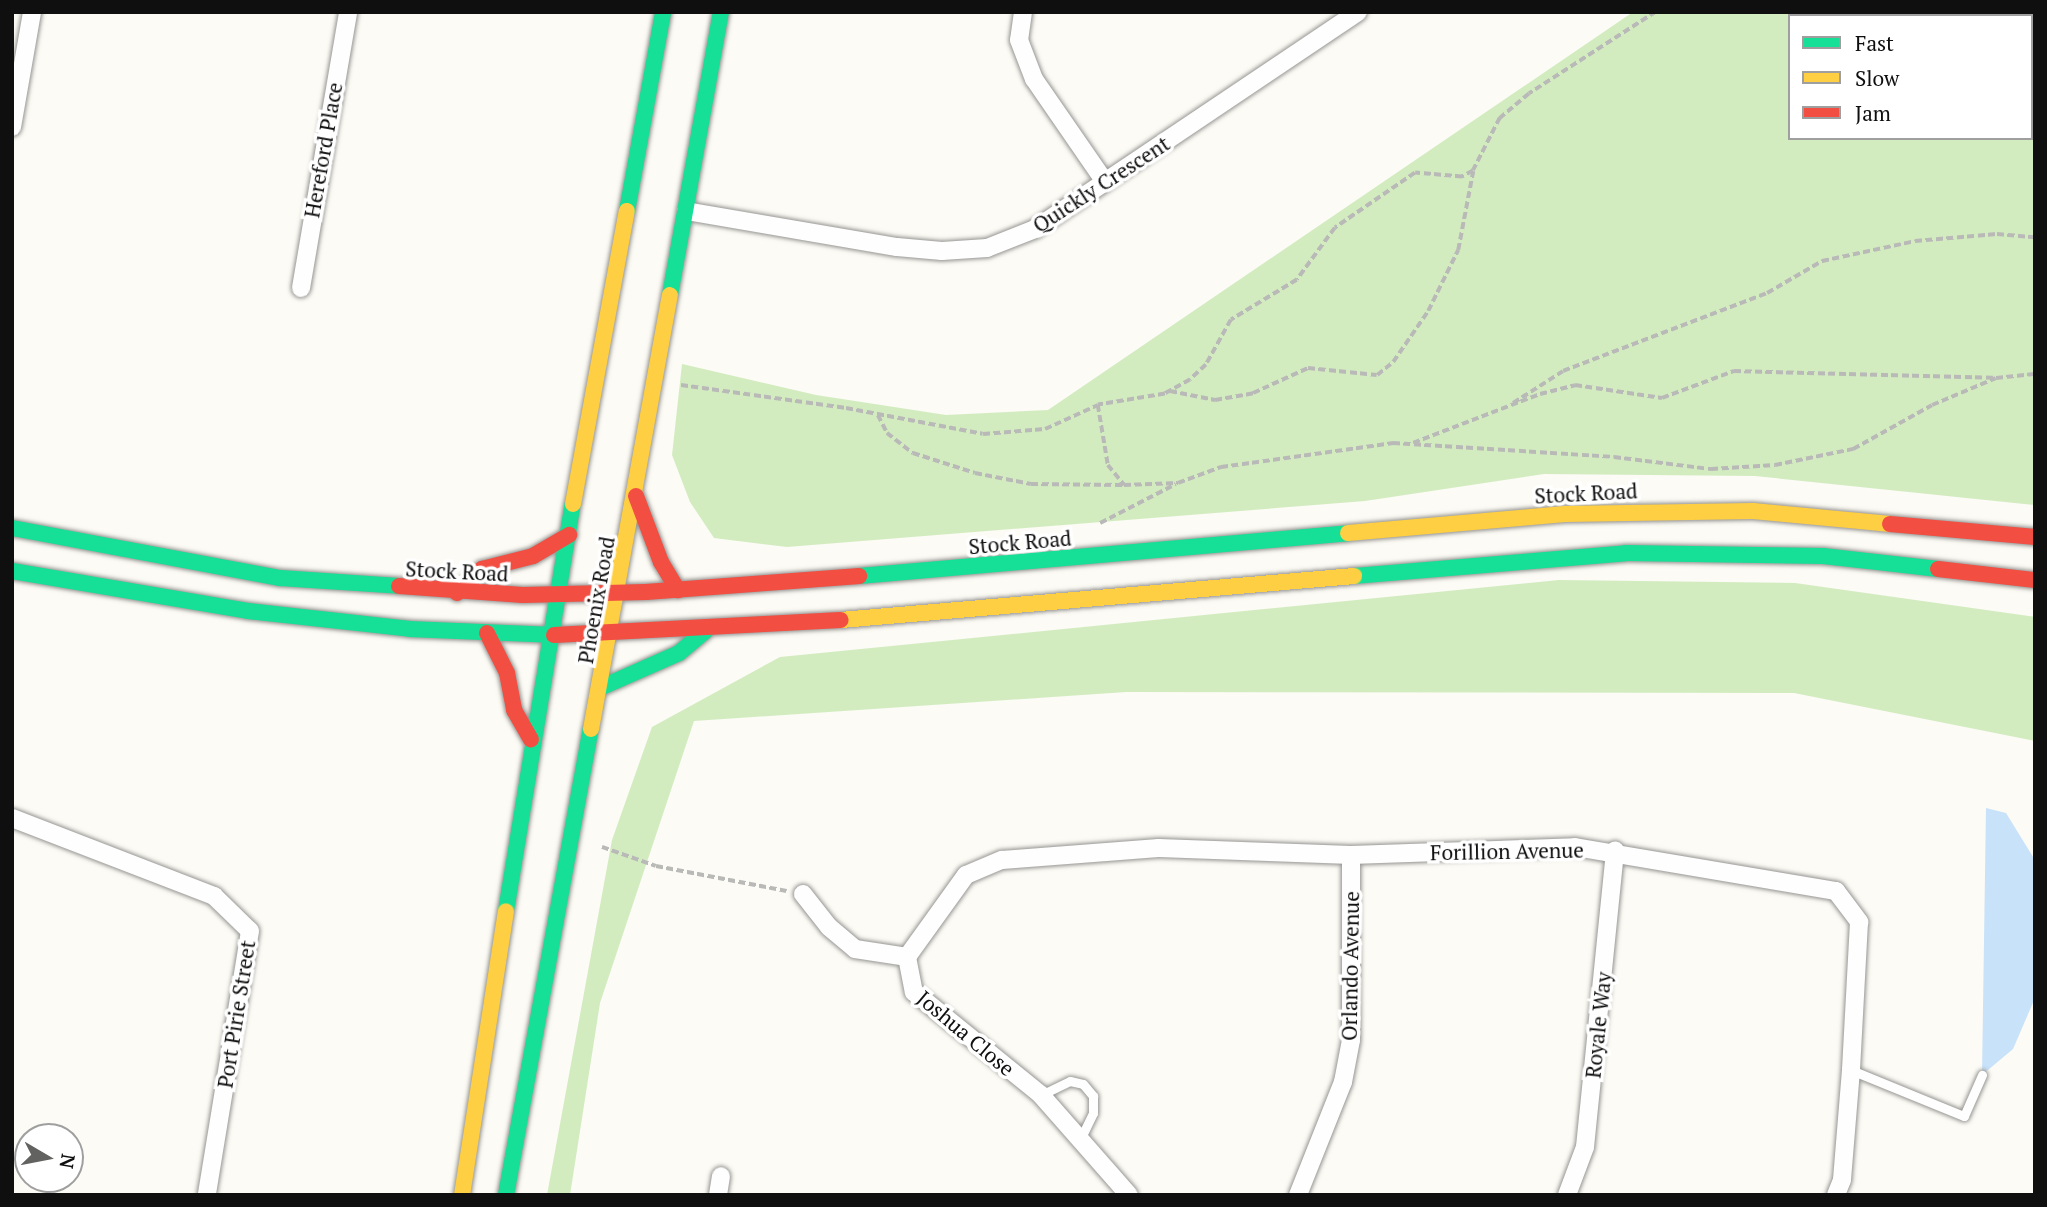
<!DOCTYPE html>
<html>
<head>
<meta charset="utf-8">
<style>
  body { margin:0 }
  #map { position:relative; width:2047px; height:1207px; overflow:hidden; background:#fcfbf5; font-family:"PT Serif",serif }
  div>[style] { position:absolute }
  .forest>* { inset:0; background:#d2ecc0 }
  .water>* { inset:0; background:#c8e2f9 }
  .path>* { height:3.5px; margin-top:-1.75px; transform-origin:0; background:repeating-linear-gradient(90deg,#b9b9b8 0 7px,transparent 0 10.5px) }
  .roads { filter:drop-shadow(0 0 2px #969593) drop-shadow(0 0 2px #969593) }
  .lane>* { height:9px; margin:-4.5px; padding:0 4.5px; transform-origin:4.5px; border-radius:4.5px; background:#fffefe }
  .street>* { height:18px; margin:-9px; padding:0 9px; transform-origin:9px; border-radius:9px; background:#fffefe }
  .fast>* { height:16px; margin:-8px; padding:0 8px; transform-origin:8px; border-radius:8px; background:#16e098 }
  .slow>* { height:16px; margin:-8px; padding:0 8px; transform-origin:8px; border-radius:8px; background:#ffcf43 }
  .jam>* { height:16px; margin:-8px; padding:0 8px; transform-origin:8px; border-radius:8px; background:#f24e42 }
  span { translate:-50% -50%; white-space:nowrap; text-align:center; line-height:1.15; -webkit-text-stroke:7px #fff; paint-order:stroke }
  .street-label { font-size:21px; color:#0f0f0f }
  .frame { position:absolute; inset:0; border:14px solid #0f0f0f; pointer-events:none }
  .legend { position:absolute; left:1788px; top:14px; width:245px; height:126px; box-sizing:border-box; background:#fff; border:2px solid #9f9f9f; margin:0; padding:9px 12px; list-style:none; font-size:21px; color:#0f0f0f }
  .legend li { display:flex; align-items:center; gap:14px; height:35px }
  .legend b { width:35px; border:2px solid #9f9f9f }
  .north { position:absolute; left:14px; top:1123px; width:70px; height:70px; box-sizing:border-box; background:#fff; border:2px solid #9f9f9f; border-radius:50%; rotate:100deg; font-size:19px; font-weight:700; line-height:28px; text-align:center; color:#0f0f0f }
  .north::after { content:''; display:block; margin:auto; width:24px; height:32px; background:#626260; clip-path:polygon(50% 0,100% 100%,50% 72%,0 100%) }
</style>
</head>
<body>
<div id="map">
  <div class="forest">
    <div style="clip-path:polygon(evenodd,1633px 12px,2035px 12px,2035px 505px,1755px 476px,1544px 474px,1365px 501px,787px 547px,714px 538px,690px 502px,672px 455px,682px 364px,816px 395px,946px 415px,1048px 410px,1633px 12px,1790px 16px,2031px 16px,2031px 138px,1790px 138px,1790px 16px)"></div>
    <div style="clip-path:polygon(1559px 580px,1795px 583px,2035px 617px,2035px 741px,1794px 693px,1126px 692px,694px 721px,600px 1003px,570px 1195px,547px 1195px,612px 840px,652px 727px,780px 657px)"></div>
  </div>
  <div class="water">
    <div style="clip-path:polygon(1986px 808px,2006px 813px,2035px 860px,2035px 998px,2013px 1049px,1982px 1075px)"></div>
  </div>
  <div class="path">
    <div style="left:1656px;top:12px;width:151px;rotate:147.2deg"></div>
    <div style="left:1529px;top:94px;width:38px;rotate:140deg"></div>
    <div style="left:1500px;top:118px;width:59px;rotate:117deg"></div>
    <div style="left:1473px;top:171px;width:13px;rotate:151deg"></div>
    <div style="left:1462px;top:177px;width:47px;rotate:-175.1deg"></div>
    <div style="left:1415px;top:173px;width:97px;rotate:145.5deg"></div>
    <div style="left:1335px;top:228px;width:64px;rotate:126.2deg"></div>
    <div style="left:1297px;top:280px;width:77px;rotate:148.8deg"></div>
    <div style="left:1231px;top:320px;width:51px;rotate:119.1deg"></div>
    <div style="left:1206px;top:365px;width:22px;rotate:137deg"></div>
    <div style="left:1190px;top:380px;width:29px;rotate:151deg"></div>
    <div style="left:1165px;top:394px;width:68px;rotate:170.7deg"></div>
    <div style="left:1098px;top:405px;width:61px;rotate:80.5deg"></div>
    <div style="left:1108px;top:465px;width:26px;rotate:51deg"></div>
    <div style="left:1124px;top:485px;width:54px;rotate:-2.1deg"></div>
    <div style="left:1178px;top:483px;width:46px;rotate:-20.4deg"></div>
    <div style="left:1221px;top:467px;width:174px;rotate:-7.9deg"></div>
    <div style="left:1393px;top:443px;width:221px;rotate:3.6deg"></div>
    <div style="left:1614px;top:457px;width:98px;rotate:7.1deg"></div>
    <div style="left:1711px;top:469px;width:64px;rotate:-3.6deg"></div>
    <div style="left:1775px;top:465px;width:80px;rotate:-11.6deg"></div>
    <div style="left:1853px;top:449px;width:90px;rotate:-29.1deg"></div>
    <div style="left:1932px;top:405px;width:69px;rotate:-22.9deg"></div>
    <div style="left:1996px;top:378px;width:39px;rotate:-6deg"></div>
    <div style="left:1795px;top:12px;width:10px;rotate:24deg"></div>
    <div style="left:2031px;top:78px;width:4px"></div>
    <div style="left:681px;top:385px;width:167px;rotate:7.9deg"></div>
    <div style="left:846px;top:408px;width:139px;rotate:10.7deg"></div>
    <div style="left:983px;top:434px;width:62px;rotate:-4.6deg"></div>
    <div style="left:1045px;top:429px;width:58px;rotate:-24.4deg"></div>
    <div style="left:1170px;top:391px;width:46px;rotate:11.3deg"></div>
    <div style="left:1215px;top:400px;width:39px;rotate:-10deg"></div>
    <div style="left:1253px;top:393px;width:60px;rotate:-24.4deg"></div>
    <div style="left:1308px;top:368px;width:69px;rotate:5.8deg"></div>
    <div style="left:1377px;top:375px;width:21px;rotate:-39deg"></div>
    <div style="left:1393px;top:362px;width:62px;rotate:-55.5deg"></div>
    <div style="left:1428px;top:311px;width:68px;rotate:-63.8deg"></div>
    <div style="left:1458px;top:250px;width:80px;rotate:-79.2deg"></div>
    <div style="left:1513px;top:403px;width:59px;rotate:-32.6deg"></div>
    <div style="left:1563px;top:371px;width:218px;rotate:-20.9deg"></div>
    <div style="left:1767px;top:293px;width:64px;rotate:-30.2deg"></div>
    <div style="left:1822px;top:261px;width:95px;rotate:-12.1deg"></div>
    <div style="left:1915px;top:241px;width:82px;rotate:-4.9deg"></div>
    <div style="left:1997px;top:234px;width:38px;rotate:5deg"></div>
    <div style="left:878px;top:415px;width:20px;rotate:63deg"></div>
    <div style="left:887px;top:433px;width:33px;rotate:38deg"></div>
    <div style="left:913px;top:453px;width:65px;rotate:17.9deg"></div>
    <div style="left:975px;top:473px;width:57px;rotate:11.1deg"></div>
    <div style="left:1031px;top:484px;width:91px;rotate:0.6deg"></div>
    <div style="left:1413px;top:443px;width:136px;rotate:-21.1deg"></div>
    <div style="left:1540px;top:394px;width:36px;rotate:-14deg"></div>
    <div style="left:1575px;top:385px;width:88px;rotate:8.5deg"></div>
    <div style="left:1662px;top:398px;width:77px;rotate:-20.6deg"></div>
    <div style="left:1734px;top:371px;width:259px;rotate:1.5deg"></div>
    <div style="left:1100px;top:523px;width:85px;rotate:-27.2deg"></div>
    <div style="left:602px;top:847px;width:57px;rotate:19.4deg"></div>
    <div style="left:656px;top:866px;width:133px;rotate:10.8deg"></div>
  </div>
  <div class="roads">
    <div class="lane">
      <div style="left:1851px;top:1070px;width:122px;rotate:22.2deg"></div>
      <div style="left:1964px;top:1116px;width:45px;rotate:-66.3deg"></div>
      <div style="left:1041px;top:1095px;width:32px;rotate:-26deg"></div>
      <div style="left:1070px;top:1081px;width:13px;rotate:13deg"></div>
      <div style="left:1083px;top:1084px;width:16px;rotate:50deg"></div>
      <div style="left:1093px;top:1096px;width:17px;rotate:90deg"></div>
      <div style="left:1093px;top:1113px;width:28px;rotate:116deg"></div>
    </div>
    <div class="street">
      <div style="left:1023px;top:12px;width:28px;rotate:98deg"></div>
      <div style="left:1019px;top:40px;width:42px;rotate:69deg"></div>
      <div style="left:1034px;top:79px;width:125px;rotate:55.4deg"></div>
      <div style="left:12px;top:127px;width:117px;rotate:-80.1deg"></div>
      <div style="left:686px;top:211px;width:214px;rotate:9.7deg"></div>
      <div style="left:897px;top:247px;width:45px;rotate:5.1deg"></div>
      <div style="left:942px;top:251px;width:45px;rotate:-3.8deg"></div>
      <div style="left:987px;top:248px;width:52px;rotate:-21.6deg"></div>
      <div style="left:1035px;top:229px;width:389px;rotate:-33.9deg"></div>
      <div style="left:301px;top:288px;width:280px;rotate:-80.3deg"></div>
      <div style="left:12px;top:818px;width:217px;rotate:21.1deg"></div>
      <div style="left:214px;top:896px;width:50px;rotate:44.2deg"></div>
      <div style="left:250px;top:931px;width:267px;rotate:99.3deg"></div>
      <div style="left:803px;top:894px;width:42px;rotate:51.8deg"></div>
      <div style="left:829px;top:927px;width:34px;rotate:40deg"></div>
      <div style="left:855px;top:949px;width:53px;rotate:8.7deg"></div>
      <div style="left:907px;top:957px;width:101px;rotate:-54.3deg"></div>
      <div style="left:966px;top:875px;width:39px;rotate:-23deg"></div>
      <div style="left:1002px;top:860px;width:157px;rotate:-4.4deg"></div>
      <div style="left:1159px;top:848px;width:192px;rotate:2.1deg"></div>
      <div style="left:1351px;top:855px;width:224px;rotate:-2deg"></div>
      <div style="left:1575px;top:847px;width:265px;rotate:9.6deg"></div>
      <div style="left:1836px;top:891px;width:39px;rotate:53deg"></div>
      <div style="left:1859px;top:922px;width:148px;rotate:93.1deg"></div>
      <div style="left:1851px;top:1070px;width:110px;rotate:94.7deg"></div>
      <div style="left:1842px;top:1180px;width:16px;rotate:112deg"></div>
      <div style="left:907px;top:957px;width:36px;rotate:79deg"></div>
      <div style="left:914px;top:992px;width:164px;rotate:39deg"></div>
      <div style="left:1041px;top:1095px;width:133px;rotate:48.7deg"></div>
      <div style="left:718px;top:1195px;width:19px;rotate:-81deg"></div>
      <div style="left:1298px;top:1195px;width:122px;rotate:-68.3deg"></div>
      <div style="left:1343px;top:1082px;width:43px;rotate:-79.2deg"></div>
      <div style="left:1351px;top:1040px;width:185px;rotate:-90deg"></div>
      <div style="left:1567px;top:1195px;width:51px;rotate:-69.4deg"></div>
      <div style="left:1585px;top:1147px;width:298px;rotate:-84.2deg"></div>
    </div>
    <div class="fast">
      <div style="left:627px;top:211px;width:202px;rotate:-79.7deg"></div>
      <div style="left:670px;top:295px;width:288px;rotate:-79.8deg"></div>
      <div style="left:12px;top:528px;width:273px;rotate:10.6deg"></div>
      <div style="left:280px;top:578px;width:119px;rotate:3.8deg"></div>
      <div style="left:12px;top:571px;width:239px;rotate:9.6deg"></div>
      <div style="left:248px;top:611px;width:163px;rotate:6.3deg"></div>
      <div style="left:410px;top:629px;width:144px;rotate:2.4deg"></div>
      <div style="left:859px;top:576px;width:491px;rotate:-5deg"></div>
      <div style="left:1354px;top:576px;width:273px;rotate:-4.8deg"></div>
      <div style="left:1626px;top:553px;width:197px;rotate:0.9deg"></div>
      <div style="left:1823px;top:556px;width:116px;rotate:6.4deg"></div>
      <div style="left:602px;top:687px;width:84px;rotate:-23.8deg"></div>
      <div style="left:679px;top:653px;width:35px;rotate:-40deg"></div>
      <div style="left:506px;top:911px;width:412px;rotate:-80.7deg"></div>
      <div style="left:506px;top:1195px;width:474px;rotate:-79.7deg"></div>
    </div>
    <div class="slow">
      <div style="left:573px;top:504px;width:298px;rotate:-79.6deg"></div>
      <div style="left:1348px;top:533px;width:218px;rotate:-5deg"></div>
      <div style="left:1565px;top:514px;width:188px;rotate:-0.9deg"></div>
      <div style="left:1753px;top:511px;width:138px;rotate:5.4deg"></div>
      <div style="left:841px;top:620px;width:515px;rotate:-4.9deg"></div>
      <div style="left:591px;top:729px;width:441px;rotate:-79.7deg"></div>
      <div style="left:462px;top:1195px;width:287px;rotate:-81.2deg"></div>
    </div>
    <div class="jam">
      <div style="left:636px;top:496px;width:71px;rotate:69.3deg"></div>
      <div style="left:661px;top:562px;width:33px;rotate:59deg"></div>
      <div style="left:1890px;top:524px;width:146px;rotate:5.1deg"></div>
      <div style="left:1938px;top:569px;width:98px;rotate:6.5deg"></div>
      <div style="left:399px;top:586px;width:124px;rotate:4.2deg"></div>
      <div style="left:523px;top:595px;width:123px;rotate:-1.4deg"></div>
      <div style="left:646px;top:592px;width:214px;rotate:-4.3deg"></div>
      <div style="left:457px;top:593px;width:35px;rotate:-44deg"></div>
      <div style="left:482px;top:569px;width:53px;rotate:-14.3deg"></div>
      <div style="left:533px;top:556px;width:42px;rotate:-30.3deg"></div>
      <div style="left:487px;top:633px;width:45px;rotate:63.4deg"></div>
      <div style="left:507px;top:673px;width:38px;rotate:79deg"></div>
      <div style="left:514px;top:710px;width:34px;rotate:60deg"></div>
      <div style="left:554px;top:635px;width:287px;rotate:-3deg"></div>
    </div>
  </div>
  <div class="street-label">
    <span style="left:323px;top:150px;rotate:-80deg">Hereford Place</span>
    <span style="left:1101px;top:184px;rotate:-33deg">Quickly Crescent</span>
    <span style="left:1586px;top:493px;rotate:-3deg">Stock Road</span>
    <span style="left:1020px;top:542px;rotate:-5deg">Stock Road</span>
    <span style="left:457px;top:571px;rotate:3deg">Stock Road</span>
    <span style="left:596px;top:600px;rotate:-80deg">Phoenix Road</span>
    <span style="left:1507px;top:851px;rotate:-1deg">Forillion Avenue</span>
    <span style="left:1350px;top:966px;rotate:-89deg">Orlando Avenue</span>
    <span style="left:236px;top:1014px;rotate:-81deg">Port Pirie Street</span>
    <span style="left:1598px;top:1025px;rotate:-84deg">Royale Way</span>
    <span style="left:966px;top:1033px;rotate:40deg">Joshua Close</span>
  </div>
  <div class="frame"></div>
  <ul class="legend">
  <li><b style="height:9px;background:#16e098"></b>Fast</li>
  <li><b style="height:9px;background:#ffcf43"></b>Slow</li>
  <li><b style="height:9px;background:#f24e42"></b>Jam</li>
  </ul>
  <div class="north">N</div>
</div>
</body>
</html>
